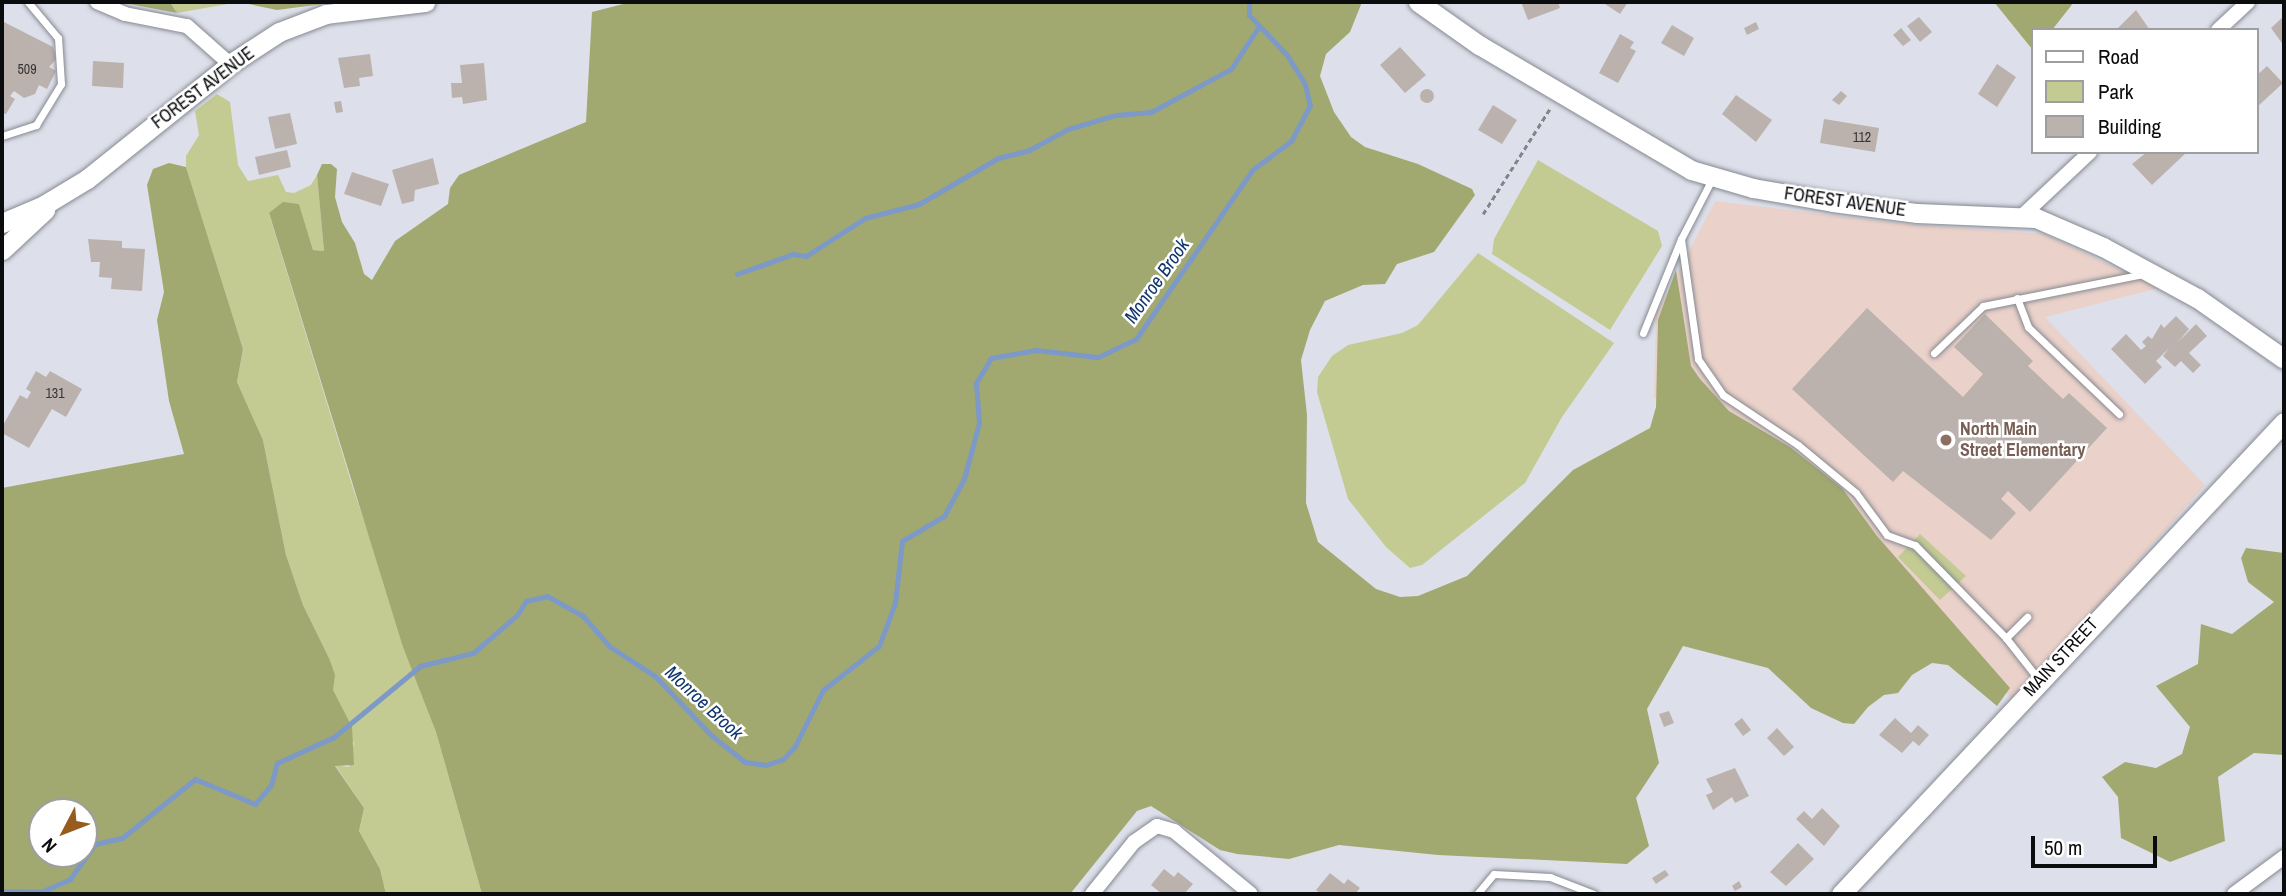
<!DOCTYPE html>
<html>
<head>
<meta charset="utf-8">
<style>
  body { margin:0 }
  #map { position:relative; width:2286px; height:896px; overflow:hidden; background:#dde0ea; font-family:"Archivo Narrow",sans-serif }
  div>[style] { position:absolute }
  .education>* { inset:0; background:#ead1c9 }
  .green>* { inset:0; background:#c3cb93 }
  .forest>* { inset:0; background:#a1a971 }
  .stream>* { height:5px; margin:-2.5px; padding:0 2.5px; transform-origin:2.5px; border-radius:2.5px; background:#7c99c7 }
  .building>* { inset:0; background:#bbb2ad }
  .round { border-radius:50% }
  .path>* { height:2.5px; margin-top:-1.25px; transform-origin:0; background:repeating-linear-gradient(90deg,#82848a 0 5px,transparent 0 8.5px) }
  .roads { filter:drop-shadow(0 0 2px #868991) drop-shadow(0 0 2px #868991) }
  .lane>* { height:7px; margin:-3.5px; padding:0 3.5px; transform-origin:3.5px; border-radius:3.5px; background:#fff }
  .street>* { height:14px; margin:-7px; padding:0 7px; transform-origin:7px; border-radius:7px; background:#fff }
  .secondary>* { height:19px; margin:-9.5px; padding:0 9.5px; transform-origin:9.5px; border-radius:9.5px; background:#fff }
  .dots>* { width:19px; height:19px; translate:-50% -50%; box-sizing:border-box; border:4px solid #fff; border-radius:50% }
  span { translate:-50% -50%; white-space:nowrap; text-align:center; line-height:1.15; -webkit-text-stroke:5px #fff; paint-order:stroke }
  .number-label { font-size:14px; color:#373636 }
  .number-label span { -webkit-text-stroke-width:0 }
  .street-label { font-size:18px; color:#0b0c0e }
  .education-label { font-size:18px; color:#785e54; font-weight:700 }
  .left { translate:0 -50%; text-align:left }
  .water-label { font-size:19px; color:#11366e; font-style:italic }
  .frame { position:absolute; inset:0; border:4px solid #0b0c0e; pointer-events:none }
  .legend { position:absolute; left:2031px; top:28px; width:228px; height:126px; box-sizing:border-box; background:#fff; border:2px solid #9d9e9f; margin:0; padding:9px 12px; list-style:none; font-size:21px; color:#0b0c0e }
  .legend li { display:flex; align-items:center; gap:14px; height:35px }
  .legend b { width:35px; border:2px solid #9d9e9f }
  .north { position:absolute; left:28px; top:798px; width:70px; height:70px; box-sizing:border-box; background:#fff; border:2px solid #9d9e9f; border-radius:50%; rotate:228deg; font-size:19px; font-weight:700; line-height:28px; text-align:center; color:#0b0c0e }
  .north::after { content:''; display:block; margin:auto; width:24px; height:32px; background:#975c1d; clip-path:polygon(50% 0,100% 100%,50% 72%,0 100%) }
  .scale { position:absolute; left:2031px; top:836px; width:126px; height:32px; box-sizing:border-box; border:4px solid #0b0c0e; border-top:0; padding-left:9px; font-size:21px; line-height:24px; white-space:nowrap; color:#0b0c0e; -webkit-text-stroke:5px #fff; paint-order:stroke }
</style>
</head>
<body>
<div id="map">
  <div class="education">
    <div style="clip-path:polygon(1715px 201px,1905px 224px,2044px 234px,2159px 288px,2045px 317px,2205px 485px,2014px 701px,1805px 482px,1654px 397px,1656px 314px)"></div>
  </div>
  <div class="green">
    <div style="clip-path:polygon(170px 2px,239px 2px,177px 13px)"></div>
    <div style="clip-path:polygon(217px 94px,230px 102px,238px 165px,248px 181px,278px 175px,286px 192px,294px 193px,311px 185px,317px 175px,324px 251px,313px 250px,299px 204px,269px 214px,353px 488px,436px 732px,482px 894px,386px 894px,380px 869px,359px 831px,364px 808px,335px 765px,349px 767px,354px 742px,332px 752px,323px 894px,2px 894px,2px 807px,42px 854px,84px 854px,329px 658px,303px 605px,286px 555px,263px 440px,237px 382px,243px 349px,186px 167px,186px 156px,199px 135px,195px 111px)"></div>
    <div style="clip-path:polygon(1538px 160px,1658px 231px,1662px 246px,1610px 330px,1492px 254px,1494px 239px)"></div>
    <div style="clip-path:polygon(1478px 253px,1614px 343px,1562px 417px,1525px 483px,1422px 565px,1410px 568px,1386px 547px,1348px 499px,1317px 392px,1318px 377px,1332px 356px,1348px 345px,1402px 333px,1418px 325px)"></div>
    <div style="clip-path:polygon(1920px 534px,1966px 576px,1940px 600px,1898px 557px)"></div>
  </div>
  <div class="forest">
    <div style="clip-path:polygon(119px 2px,170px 2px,177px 13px)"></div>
    <div style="clip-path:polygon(239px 2px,338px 2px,277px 10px)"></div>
    <div style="clip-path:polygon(631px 2px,1362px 2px,1350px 32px,1326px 54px,1320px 76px,1334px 112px,1351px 137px,1365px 147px,1418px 164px,1472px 189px,1475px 195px,1434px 252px,1397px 264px,1385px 284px,1363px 285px,1325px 301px,1310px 330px,1301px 360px,1307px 415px,1306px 503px,1318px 542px,1376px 589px,1400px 597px,1418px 596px,1467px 576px,1573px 470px,1650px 428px,1656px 407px,1658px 320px,1676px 270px,1691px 366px,1700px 379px,1729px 411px,1790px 447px,1842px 488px,1877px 536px,2010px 688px,1997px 706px,1948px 665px,1932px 663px,1912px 675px,1898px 693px,1884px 695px,1868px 707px,1854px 724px,1843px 723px,1811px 708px,1768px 668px,1683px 646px,1647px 709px,1659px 763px,1636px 798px,1649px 846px,1627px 864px,1438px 855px,1339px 845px,1289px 859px,1237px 854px,1220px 850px,1151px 806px,1137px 811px,1070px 894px,482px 894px,436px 732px,403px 647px,269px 213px,283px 202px,299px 204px,313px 250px,324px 251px,317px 175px,322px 164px,331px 164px,337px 169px,335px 197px,342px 222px,355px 243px,364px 274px,372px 280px,395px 241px,448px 204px,450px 188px,459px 175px,586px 122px,592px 12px)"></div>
    <div style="clip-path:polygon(1994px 2px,2074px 2px,2052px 30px,2032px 30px,2032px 49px)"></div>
    <div style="clip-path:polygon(evenodd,169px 163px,186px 167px,243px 349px,237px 382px,263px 440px,286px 555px,303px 605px,329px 658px,335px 675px,333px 690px,352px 727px,354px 765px,335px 766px,364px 808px,359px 831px,380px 869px,386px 894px,2px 894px,2px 488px,184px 454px,169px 401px,157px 320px,164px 292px,147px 185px,153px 169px,169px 163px,84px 812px,84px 854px,42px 854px,42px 812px,84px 812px)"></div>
    <div style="clip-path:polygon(2246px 548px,2284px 553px,2284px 755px,2254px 753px,2218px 777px,2225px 841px,2170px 862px,2121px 838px,2118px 797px,2102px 777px,2125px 762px,2156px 768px,2182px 754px,2190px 727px,2156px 686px,2198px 664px,2201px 624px,2232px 634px,2274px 602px,2248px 582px,2241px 558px)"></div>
  </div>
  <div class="stream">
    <div style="left:737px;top:274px;width:59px;rotate:-19.7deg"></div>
    <div style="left:793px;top:254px;width:13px;rotate:9deg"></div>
    <div style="left:806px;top:256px;width:70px;rotate:-32.8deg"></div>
    <div style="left:865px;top:218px;width:56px;rotate:-14.5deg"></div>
    <div style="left:919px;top:204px;width:91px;rotate:-30.2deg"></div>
    <div style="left:998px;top:158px;width:32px;rotate:-14deg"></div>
    <div style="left:1029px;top:150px;width:44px;rotate:-28.3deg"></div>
    <div style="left:1068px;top:129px;width:50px;rotate:-16.3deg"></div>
    <div style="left:1116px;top:115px;width:35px;rotate:-5deg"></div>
    <div style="left:1151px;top:112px;width:91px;rotate:-28.3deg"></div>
    <div style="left:1231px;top:69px;width:51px;rotate:-56.9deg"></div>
    <div style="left:2px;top:891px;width:39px;rotate:1deg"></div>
    <div style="left:41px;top:892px;width:32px;rotate:-24deg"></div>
    <div style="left:70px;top:879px;width:43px;rotate:-54.5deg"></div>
    <div style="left:95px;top:844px;width:28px;rotate:-13deg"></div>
    <div style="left:122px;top:838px;width:94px;rotate:-38.9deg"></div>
    <div style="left:195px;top:779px;width:65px;rotate:22.6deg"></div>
    <div style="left:255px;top:804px;width:25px;rotate:-50deg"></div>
    <div style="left:271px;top:785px;width:23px;rotate:-75deg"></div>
    <div style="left:277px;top:763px;width:63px;rotate:-24.5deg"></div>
    <div style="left:334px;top:737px;width:112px;rotate:-39.5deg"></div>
    <div style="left:420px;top:666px;width:55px;rotate:-13.8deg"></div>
    <div style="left:473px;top:653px;width:58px;rotate:-40.8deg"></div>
    <div style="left:517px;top:615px;width:17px;rotate:-57deg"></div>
    <div style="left:526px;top:601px;width:22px;rotate:-13deg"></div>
    <div style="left:547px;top:596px;width:41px;rotate:29.1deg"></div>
    <div style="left:583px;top:616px;width:40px;rotate:49deg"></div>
    <div style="left:609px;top:646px;width:55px;rotate:33.1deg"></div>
    <div style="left:655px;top:676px;width:83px;rotate:46.5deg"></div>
    <div style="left:712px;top:736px;width:42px;rotate:38.2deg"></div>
    <div style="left:745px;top:762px;width:21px;rotate:8deg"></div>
    <div style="left:766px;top:765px;width:18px;rotate:-19deg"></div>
    <div style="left:783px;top:759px;width:18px;rotate:-47deg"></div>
    <div style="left:795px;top:746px;width:63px;rotate:-63.4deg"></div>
    <div style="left:823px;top:690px;width:71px;rotate:-38.2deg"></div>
    <div style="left:879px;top:646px;width:46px;rotate:-69.6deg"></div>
    <div style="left:895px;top:603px;width:62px;rotate:-83.6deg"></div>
    <div style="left:902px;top:541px;width:49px;rotate:-30.8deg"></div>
    <div style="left:944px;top:516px;width:42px;rotate:-61.6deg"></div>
    <div style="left:964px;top:479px;width:58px;rotate:-75deg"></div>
    <div style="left:979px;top:423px;width:40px;rotate:-94.3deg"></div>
    <div style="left:976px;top:383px;width:29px;rotate:-59deg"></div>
    <div style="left:991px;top:358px;width:46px;rotate:-10.1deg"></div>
    <div style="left:1036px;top:350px;width:62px;rotate:6.4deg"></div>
    <div style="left:1098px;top:357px;width:42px;rotate:-25.3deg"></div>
    <div style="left:1136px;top:339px;width:205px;rotate:-55.5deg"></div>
    <div style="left:1252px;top:170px;width:49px;rotate:-36.6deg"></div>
    <div style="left:1291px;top:141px;width:40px;rotate:-62deg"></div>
    <div style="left:1310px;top:106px;width:23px;rotate:-103deg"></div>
    <div style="left:1305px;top:84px;width:36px;rotate:-122deg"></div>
    <div style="left:1286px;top:54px;width:54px;rotate:-133.5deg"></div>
    <div style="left:1249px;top:15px;width:13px;rotate:-90deg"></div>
  </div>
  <div class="building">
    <div style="clip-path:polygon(1521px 2px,1558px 2px,1560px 8px,1528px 20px)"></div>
    <div style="clip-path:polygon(1602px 2px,1628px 2px,1620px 14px)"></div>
    <div style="clip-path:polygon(2136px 10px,2150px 30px,2119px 30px,2118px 28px)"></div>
    <div style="clip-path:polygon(2284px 16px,2284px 46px,2271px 28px)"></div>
    <div style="clip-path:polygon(1919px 17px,1932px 32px,1920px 42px,1907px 26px)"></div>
    <div style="clip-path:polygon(2px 21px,53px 47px,56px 59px,49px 67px,56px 71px,47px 89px,39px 85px,35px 94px,24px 98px,14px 91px,10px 96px,15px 99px,6px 114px,2px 113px)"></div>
    <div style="clip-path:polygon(1756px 22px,1759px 29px,1747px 35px,1744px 28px)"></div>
    <div style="clip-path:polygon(1672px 25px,1694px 38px,1684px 56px,1661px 43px)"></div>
    <div style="clip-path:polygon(1901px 28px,1911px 40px,1903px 46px,1893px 35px)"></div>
    <div style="clip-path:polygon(1620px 34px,1634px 42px,1630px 48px,1636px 51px,1618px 83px,1599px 73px)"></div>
    <div style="clip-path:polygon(1400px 47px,1426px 75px,1405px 93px,1380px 65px)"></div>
    <div style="clip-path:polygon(370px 54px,373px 76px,359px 78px,360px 86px,344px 88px,338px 58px)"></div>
    <div style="clip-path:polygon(93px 61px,124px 63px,123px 88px,92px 86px)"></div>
    <div style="clip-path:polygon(484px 63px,487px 100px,463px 104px,462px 97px,452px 98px,451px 83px,462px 83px,460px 65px)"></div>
    <div style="clip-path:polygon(1997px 64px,2016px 77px,1997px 107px,1978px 94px)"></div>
    <div style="clip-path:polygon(2267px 66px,2283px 83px,2256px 108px,2256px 76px)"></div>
    <div class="round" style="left:1420px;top:89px;width:14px;height:14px"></div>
    <div style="clip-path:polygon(1841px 91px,1847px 96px,1839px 105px,1832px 100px)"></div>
    <div style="clip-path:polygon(1736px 95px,1772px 120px,1756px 142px,1722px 114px)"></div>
    <div style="clip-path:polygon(341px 101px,343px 112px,336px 113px,334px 102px)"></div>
    <div style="clip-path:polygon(1493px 105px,1517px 120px,1502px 144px,1478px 130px)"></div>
    <div style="clip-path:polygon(290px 113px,297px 144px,275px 149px,268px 117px)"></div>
    <div style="clip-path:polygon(1824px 119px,1879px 128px,1875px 152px,1820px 143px)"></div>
    <div style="clip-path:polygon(287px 150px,291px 167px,259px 175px,255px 157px)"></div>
    <div style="clip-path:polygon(2147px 152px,2187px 152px,2152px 185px,2132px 164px)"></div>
    <div style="clip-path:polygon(433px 158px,439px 184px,415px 190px,414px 201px,402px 204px,392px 170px)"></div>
    <div style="clip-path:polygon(352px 172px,389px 184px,381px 206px,344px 194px)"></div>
    <div style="clip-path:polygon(88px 239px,122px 241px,122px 248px,145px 249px,142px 291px,111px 289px,112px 278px,99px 277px,100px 262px,91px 262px)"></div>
    <div style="clip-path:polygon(1867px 308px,1963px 397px,1983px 374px,1954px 347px,1985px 314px,2033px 361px,2028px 366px,2063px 399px,2069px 393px,2107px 428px,2030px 512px,2008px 491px,2001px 499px,2016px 513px,1991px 540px,1903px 471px,1893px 482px,1792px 389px)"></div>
    <div style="clip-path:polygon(2176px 316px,2189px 329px,2178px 342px,2196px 324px,2207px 336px,2189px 353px,2201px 365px,2193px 373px,2181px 361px,2175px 367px,2163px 356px,2169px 348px,2156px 361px,2162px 367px,2145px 384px,2111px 349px,2126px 334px,2141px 350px,2146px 346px,2142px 342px,2148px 336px,2152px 339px,2161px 324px,2164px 328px)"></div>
    <div style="clip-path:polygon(36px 371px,46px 377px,50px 371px,82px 389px,66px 417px,52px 409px,29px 448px,2px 433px,2px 427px,20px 395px,27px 399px,31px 392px,26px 389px)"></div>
    <div style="clip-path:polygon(1669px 711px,1674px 723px,1664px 727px,1659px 714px)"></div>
    <div style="clip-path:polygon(1742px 718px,1751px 730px,1743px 736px,1734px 724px)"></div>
    <div style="clip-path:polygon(1895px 718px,1911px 733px,1918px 725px,1929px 735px,1919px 746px,1913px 741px,1902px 753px,1879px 735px)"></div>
    <div style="clip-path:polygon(1777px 728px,1794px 747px,1784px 756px,1767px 738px)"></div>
    <div style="clip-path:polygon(1735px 768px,1749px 796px,1735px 803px,1732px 797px,1713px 810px,1706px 795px,1713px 792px,1706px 779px)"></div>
    <div style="clip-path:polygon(1822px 808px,1840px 826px,1824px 846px,1796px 819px,1804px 811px,1812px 819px)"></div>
    <div style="clip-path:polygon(1798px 843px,1814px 859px,1786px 886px,1770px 872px)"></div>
    <div style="clip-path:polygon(1164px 869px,1174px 877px,1178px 872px,1193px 884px,1184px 894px,1162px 894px,1151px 885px)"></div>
    <div style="clip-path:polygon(1665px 870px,1669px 875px,1656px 884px,1652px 878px)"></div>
    <div style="clip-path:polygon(1330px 873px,1344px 884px,1348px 879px,1360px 888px,1355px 894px,1321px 894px,1316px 890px)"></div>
    <div style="clip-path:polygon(1739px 881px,1742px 887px,1735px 891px,1732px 886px)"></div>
  </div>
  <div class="path">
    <div style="left:1483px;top:214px;width:127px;rotate:-57.6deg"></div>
  </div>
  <div class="roads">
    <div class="lane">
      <div style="left:2px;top:136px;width:36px;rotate:-18deg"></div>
      <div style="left:36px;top:125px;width:48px;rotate:-58.6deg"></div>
      <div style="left:61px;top:84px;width:46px;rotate:-93.7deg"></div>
      <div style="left:58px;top:38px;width:47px;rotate:-129.8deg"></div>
      <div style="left:1681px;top:239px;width:121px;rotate:81.9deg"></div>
      <div style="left:1698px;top:359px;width:44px;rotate:55.2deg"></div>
      <div style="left:1723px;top:395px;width:90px;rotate:33.7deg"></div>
      <div style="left:1798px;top:445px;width:75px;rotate:39.6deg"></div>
      <div style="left:1856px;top:493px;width:52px;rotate:53.6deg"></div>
      <div style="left:1887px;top:535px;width:30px;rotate:20deg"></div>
      <div style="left:1915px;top:545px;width:130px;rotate:45.6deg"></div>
      <div style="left:2006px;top:638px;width:53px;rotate:51.8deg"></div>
      <div style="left:2017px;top:298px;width:31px;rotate:69deg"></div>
      <div style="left:2028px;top:327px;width:126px;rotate:43.7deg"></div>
      <div style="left:1643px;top:333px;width:101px;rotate:-68deg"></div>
      <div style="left:1681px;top:239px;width:70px;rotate:-62.7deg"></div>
      <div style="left:1934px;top:353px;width:68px;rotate:-43.8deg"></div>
      <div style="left:1983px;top:306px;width:163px;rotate:-11.3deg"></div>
      <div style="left:2006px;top:638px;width:30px;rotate:-45deg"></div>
      <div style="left:1477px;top:894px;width:26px;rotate:-50deg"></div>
      <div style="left:1494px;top:874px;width:56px;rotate:3.1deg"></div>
      <div style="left:1550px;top:877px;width:47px;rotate:21.1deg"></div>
    </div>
    <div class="street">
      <div style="left:97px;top:2px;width:30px;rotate:23deg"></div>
      <div style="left:125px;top:14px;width:63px;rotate:11deg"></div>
      <div style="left:187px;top:26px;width:57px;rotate:41.5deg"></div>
      <div style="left:2218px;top:30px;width:41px;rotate:-43deg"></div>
      <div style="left:2023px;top:215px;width:92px;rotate:-43.2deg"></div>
      <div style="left:1092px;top:894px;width:67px;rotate:-51.1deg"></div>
      <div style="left:1134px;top:842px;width:28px;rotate:-35deg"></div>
      <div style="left:1157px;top:826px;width:18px;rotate:16deg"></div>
      <div style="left:1174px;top:831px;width:99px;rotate:39.3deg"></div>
      <div style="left:2234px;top:894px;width:62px;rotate:-36.5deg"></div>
    </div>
    <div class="secondary">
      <div style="left:1418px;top:2px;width:75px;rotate:35.2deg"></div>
      <div style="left:1479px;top:45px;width:246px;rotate:30.5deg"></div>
      <div style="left:1691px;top:170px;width:65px;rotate:16.2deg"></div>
      <div style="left:1753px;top:188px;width:81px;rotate:9.9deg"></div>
      <div style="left:1833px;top:202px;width:85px;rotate:7.5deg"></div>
      <div style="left:1917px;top:213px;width:119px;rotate:2.4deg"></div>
      <div style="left:2036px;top:218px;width:73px;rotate:23.4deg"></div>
      <div style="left:2103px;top:247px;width:107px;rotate:28.5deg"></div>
      <div style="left:2197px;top:298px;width:106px;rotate:35deg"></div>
      <div style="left:2px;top:223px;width:46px;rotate:-23.2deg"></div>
      <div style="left:44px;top:205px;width:50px;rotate:-31.2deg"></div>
      <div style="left:87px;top:179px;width:187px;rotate:-38.7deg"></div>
      <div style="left:233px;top:62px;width:55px;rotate:-33.1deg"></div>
      <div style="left:279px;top:32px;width:50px;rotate:-21deg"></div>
      <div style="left:326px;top:14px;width:100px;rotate:-6.9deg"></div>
      <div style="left:2px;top:250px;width:59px;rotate:-42.9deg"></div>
      <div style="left:1841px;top:894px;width:647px;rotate:-46.82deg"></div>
    </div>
  </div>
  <div class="dots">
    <div style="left:1946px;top:440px;background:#8d6e63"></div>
  </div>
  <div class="number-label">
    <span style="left:27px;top:69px">509</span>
    <span style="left:1862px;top:137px">112</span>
    <span style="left:55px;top:393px">131</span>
  </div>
  <div class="street-label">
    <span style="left:203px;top:88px;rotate:-37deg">FOREST AVENUE</span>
    <span style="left:1845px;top:202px;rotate:8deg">FOREST AVENUE</span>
    <span style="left:2061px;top:657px;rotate:-47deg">MAIN STREET</span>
  </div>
  <div class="education-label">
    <span class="left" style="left:1960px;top:440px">North Main<br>Street Elementary</span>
  </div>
  <div class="water-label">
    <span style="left:1157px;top:281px;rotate:-55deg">Monroe Brook</span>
    <span style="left:704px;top:703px;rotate:43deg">Monroe Brook</span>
  </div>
  <div class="frame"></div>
  <ul class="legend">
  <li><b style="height:9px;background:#fff"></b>Road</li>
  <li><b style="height:19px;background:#c3cb93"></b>Park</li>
  <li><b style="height:19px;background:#bbb2ad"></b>Building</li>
  </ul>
  <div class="north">N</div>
  <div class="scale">50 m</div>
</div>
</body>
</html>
